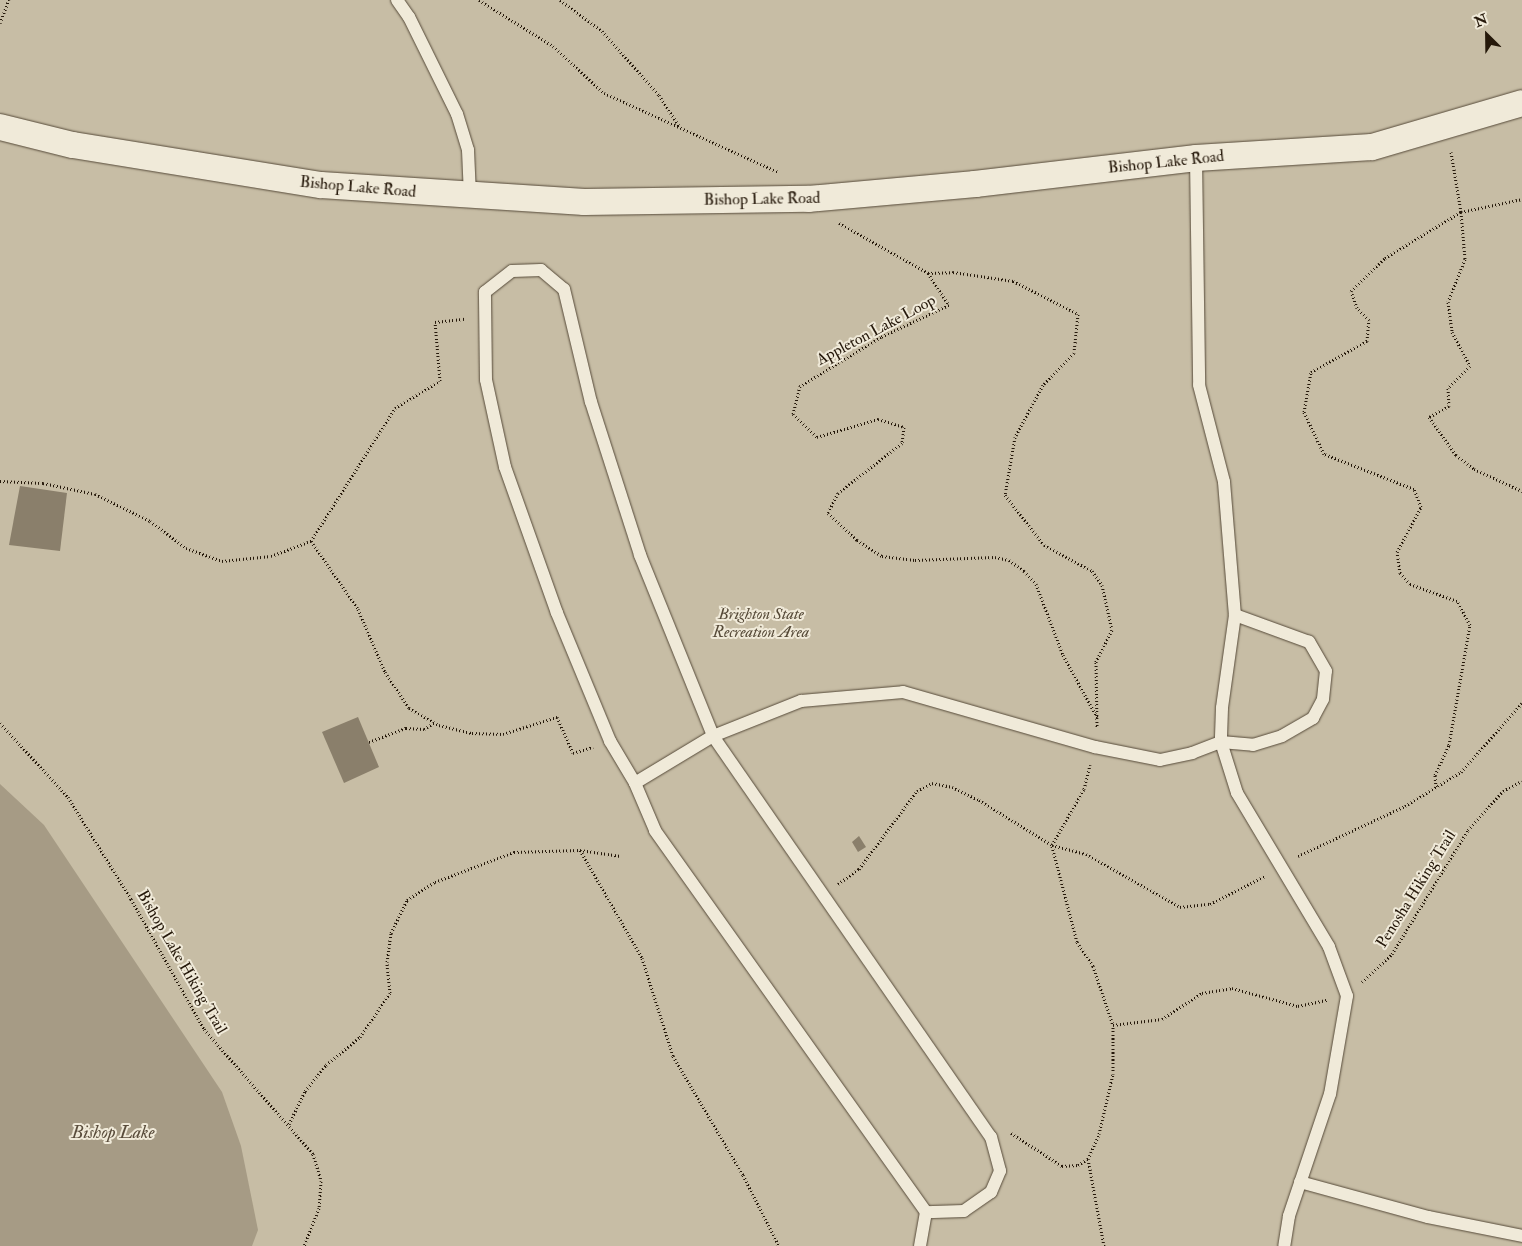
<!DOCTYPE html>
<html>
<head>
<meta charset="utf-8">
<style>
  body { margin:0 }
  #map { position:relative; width:1522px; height:1246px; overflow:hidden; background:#e8dfc5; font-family:"IM FELL Double Pica",serif }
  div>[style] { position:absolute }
  .green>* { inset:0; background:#c7bda5 }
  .water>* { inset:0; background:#a69b85 }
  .building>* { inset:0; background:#8a7f6b }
  .path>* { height:3px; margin-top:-1.5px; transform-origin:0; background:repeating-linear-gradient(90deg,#25180a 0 1px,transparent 0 3.5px) }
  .roads { filter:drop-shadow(0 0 1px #564a39) drop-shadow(0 0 1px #564a39) }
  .lane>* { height:12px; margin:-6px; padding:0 6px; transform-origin:6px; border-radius:6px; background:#f0ead9 }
  .street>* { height:26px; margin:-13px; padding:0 13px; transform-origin:13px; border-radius:13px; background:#f0ead9 }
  span { translate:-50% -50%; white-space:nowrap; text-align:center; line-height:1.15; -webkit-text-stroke:4px #f0ead9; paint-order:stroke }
  .street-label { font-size:16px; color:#25180a }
  .park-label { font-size:16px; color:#564a38; font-style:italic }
  .water-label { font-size:18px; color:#594c3b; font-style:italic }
  .north { position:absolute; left:1462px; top:10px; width:50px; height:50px; -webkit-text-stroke:4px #f0ead9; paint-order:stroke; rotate:337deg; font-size:14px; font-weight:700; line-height:20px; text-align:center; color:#25180a }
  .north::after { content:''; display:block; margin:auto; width:18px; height:22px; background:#25180a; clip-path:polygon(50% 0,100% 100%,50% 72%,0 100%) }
</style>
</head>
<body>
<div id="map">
  <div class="green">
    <div style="clip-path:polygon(0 0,1522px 0,1522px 1246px,0 1246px)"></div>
  </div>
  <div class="water">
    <div style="clip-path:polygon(0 784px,44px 825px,222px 1092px,241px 1146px,258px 1230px,252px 1246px,0 1246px)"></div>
  </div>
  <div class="building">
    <div style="clip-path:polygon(20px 486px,67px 493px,60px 551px,9px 545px)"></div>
    <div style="clip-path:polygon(358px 717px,379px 767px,344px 783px,322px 732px)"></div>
    <div style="clip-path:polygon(859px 836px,866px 847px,858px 852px,852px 842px)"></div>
  </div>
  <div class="path">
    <div style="left:479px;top:0;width:87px;rotate:31.9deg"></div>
    <div style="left:553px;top:46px;width:69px;rotate:42.7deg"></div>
    <div style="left:604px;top:93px;width:191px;rotate:24.4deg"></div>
    <div style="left:560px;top:0;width:52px;rotate:36.4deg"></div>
    <div style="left:602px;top:31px;width:86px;rotate:48.3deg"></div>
    <div style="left:659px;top:95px;width:38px;rotate:57deg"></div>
    <div style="left:0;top:23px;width:25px;rotate:-69deg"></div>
    <div style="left:1451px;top:152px;width:61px;rotate:80.5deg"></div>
    <div style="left:1461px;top:212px;width:47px;rotate:85.1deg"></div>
    <div style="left:1465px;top:259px;width:46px;rotate:111.6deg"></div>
    <div style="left:1448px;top:302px;width:30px;rotate:82deg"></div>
    <div style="left:1452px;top:332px;width:38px;rotate:62deg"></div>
    <div style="left:1470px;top:366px;width:31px;rotate:135deg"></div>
    <div style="left:1448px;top:388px;width:18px;rotate:87deg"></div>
    <div style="left:1449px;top:406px;width:23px;rotate:151deg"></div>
    <div style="left:1429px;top:417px;width:47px;rotate:54.6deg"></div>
    <div style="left:1456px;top:455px;width:23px;rotate:38deg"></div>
    <div style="left:1474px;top:469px;width:53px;rotate:24.6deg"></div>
    <div style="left:839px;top:223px;width:102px;rotate:29.3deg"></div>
    <div style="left:928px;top:273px;width:38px;rotate:57deg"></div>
    <div style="left:949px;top:305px;width:75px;rotate:154.8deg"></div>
    <div style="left:881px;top:337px;width:95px;rotate:148.8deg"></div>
    <div style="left:800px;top:386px;width:29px;rotate:104deg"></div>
    <div style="left:793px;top:414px;width:33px;rotate:44deg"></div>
    <div style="left:817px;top:437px;width:64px;rotate:-16.4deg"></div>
    <div style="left:878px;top:419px;width:27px;rotate:17deg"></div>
    <div style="left:904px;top:427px;width:16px;rotate:97deg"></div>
    <div style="left:902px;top:443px;width:81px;rotate:142deg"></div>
    <div style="left:838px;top:493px;width:22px;rotate:117deg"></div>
    <div style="left:828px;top:513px;width:40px;rotate:43deg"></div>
    <div style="left:857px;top:540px;width:30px;rotate:33deg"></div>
    <div style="left:882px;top:556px;width:33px;rotate:7deg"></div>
    <div style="left:915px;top:560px;width:80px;rotate:-2.1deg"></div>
    <div style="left:995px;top:557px;width:14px;rotate:12deg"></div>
    <div style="left:1009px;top:560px;width:19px;rotate:36deg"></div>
    <div style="left:1024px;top:571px;width:18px;rotate:47deg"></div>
    <div style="left:1036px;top:584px;width:76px;rotate:69.2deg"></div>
    <div style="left:1063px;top:655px;width:71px;rotate:61.3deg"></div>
    <div style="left:928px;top:273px;width:25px;rotate:-2deg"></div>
    <div style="left:953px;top:272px;width:61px;rotate:8.5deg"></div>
    <div style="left:1013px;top:281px;width:73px;rotate:26.9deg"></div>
    <div style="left:1078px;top:314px;width:39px;rotate:96deg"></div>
    <div style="left:1074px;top:353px;width:45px;rotate:134.1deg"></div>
    <div style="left:1043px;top:385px;width:59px;rotate:118.3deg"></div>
    <div style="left:1015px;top:437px;width:59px;rotate:99.8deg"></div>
    <div style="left:1005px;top:495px;width:63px;rotate:52deg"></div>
    <div style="left:1044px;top:545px;width:55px;rotate:28.4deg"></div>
    <div style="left:1092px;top:571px;width:17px;rotate:54deg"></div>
    <div style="left:1102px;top:585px;width:46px;rotate:77.5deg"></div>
    <div style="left:1112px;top:630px;width:36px;rotate:117deg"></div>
    <div style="left:1096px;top:662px;width:65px;rotate:89.1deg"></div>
    <div style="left:0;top:481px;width:43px;rotate:2.7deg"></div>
    <div style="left:43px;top:483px;width:53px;rotate:11.9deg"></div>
    <div style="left:95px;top:494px;width:61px;rotate:26.1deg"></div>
    <div style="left:150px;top:521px;width:45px;rotate:36.9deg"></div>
    <div style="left:186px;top:548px;width:38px;rotate:20deg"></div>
    <div style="left:222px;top:561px;width:49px;rotate:-5.8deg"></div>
    <div style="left:271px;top:556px;width:43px;rotate:-20.6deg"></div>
    <div style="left:311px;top:541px;width:157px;rotate:-57.7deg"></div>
    <div style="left:395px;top:408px;width:52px;rotate:-31deg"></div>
    <div style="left:440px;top:381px;width:59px;rotate:-94.8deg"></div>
    <div style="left:435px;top:322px;width:30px;rotate:-6deg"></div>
    <div style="left:311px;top:541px;width:83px;rotate:55.3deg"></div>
    <div style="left:358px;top:609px;width:69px;rotate:66.8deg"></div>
    <div style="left:385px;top:672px;width:43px;rotate:56.3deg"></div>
    <div style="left:409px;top:708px;width:34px;rotate:30deg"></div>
    <div style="left:439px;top:725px;width:34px;rotate:14deg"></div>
    <div style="left:472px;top:733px;width:31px;rotate:2deg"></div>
    <div style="left:503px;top:734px;width:57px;rotate:-17.5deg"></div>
    <div style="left:557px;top:717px;width:39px;rotate:66deg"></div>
    <div style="left:573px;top:753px;width:21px;rotate:-17deg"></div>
    <div style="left:0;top:723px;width:100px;rotate:47.4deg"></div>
    <div style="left:68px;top:797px;width:120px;rotate:58.3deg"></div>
    <div style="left:131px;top:899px;width:149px;rotate:60.7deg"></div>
    <div style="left:204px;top:1029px;width:166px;rotate:48.9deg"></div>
    <div style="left:313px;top:1154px;width:28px;rotate:73deg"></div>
    <div style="left:321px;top:1181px;width:27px;rotate:94deg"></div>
    <div style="left:319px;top:1208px;width:41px;rotate:111.5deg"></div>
    <div style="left:369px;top:742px;width:40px;rotate:-21deg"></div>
    <div style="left:406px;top:728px;width:18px;rotate:3deg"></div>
    <div style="left:424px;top:729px;width:12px;rotate:-31deg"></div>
    <div style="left:1436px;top:787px;width:12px;rotate:-95deg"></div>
    <div style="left:1435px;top:775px;width:33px;rotate:-65deg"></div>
    <div style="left:1449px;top:745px;width:122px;rotate:-80.1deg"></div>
    <div style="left:1470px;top:625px;width:27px;rotate:-118deg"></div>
    <div style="left:1457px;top:601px;width:50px;rotate:-160.1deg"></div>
    <div style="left:1410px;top:584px;width:15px;rotate:-132deg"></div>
    <div style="left:1400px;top:573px;width:21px;rotate:-98deg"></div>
    <div style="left:1397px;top:552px;width:51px;rotate:-61.9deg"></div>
    <div style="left:1421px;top:507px;width:19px;rotate:-111deg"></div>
    <div style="left:1414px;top:489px;width:97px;rotate:-158.7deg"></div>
    <div style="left:1324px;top:454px;width:47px;rotate:-115.5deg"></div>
    <div style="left:1304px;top:412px;width:41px;rotate:-80.1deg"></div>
    <div style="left:1311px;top:372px;width:64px;rotate:-29deg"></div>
    <div style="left:1367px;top:341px;width:21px;rotate:-85deg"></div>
    <div style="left:1369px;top:320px;width:17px;rotate:-135deg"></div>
    <div style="left:1357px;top:308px;width:18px;rotate:-109deg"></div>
    <div style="left:1351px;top:291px;width:47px;rotate:-44.1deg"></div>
    <div style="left:1385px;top:258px;width:89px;rotate:-31.2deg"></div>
    <div style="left:1461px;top:212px;width:62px;rotate:-12deg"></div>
    <div style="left:1052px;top:845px;width:64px;rotate:-60.3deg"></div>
    <div style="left:1084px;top:789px;width:25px;rotate:-76deg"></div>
    <div style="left:1052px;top:846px;width:99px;rotate:75.4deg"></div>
    <div style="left:1077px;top:942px;width:29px;rotate:56deg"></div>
    <div style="left:1093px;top:966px;width:62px;rotate:71.3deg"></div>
    <div style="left:580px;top:850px;width:125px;rotate:60.1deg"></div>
    <div style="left:642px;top:958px;width:103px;rotate:72.4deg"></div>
    <div style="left:673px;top:1056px;width:138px;rotate:59.5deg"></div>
    <div style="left:743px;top:1175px;width:80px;rotate:63.1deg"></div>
    <div style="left:1298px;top:856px;width:118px;rotate:-25deg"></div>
    <div style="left:1405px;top:806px;width:66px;rotate:-31.3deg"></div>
    <div style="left:1461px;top:772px;width:92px;rotate:-48.5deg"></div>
    <div style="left:838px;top:884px;width:26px;rotate:-36deg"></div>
    <div style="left:859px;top:869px;width:97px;rotate:-53.4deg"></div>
    <div style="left:917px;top:791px;width:17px;rotate:-28deg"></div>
    <div style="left:932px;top:783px;width:20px;rotate:11deg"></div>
    <div style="left:952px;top:787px;width:30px;rotate:26deg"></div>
    <div style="left:979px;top:800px;width:86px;rotate:31.7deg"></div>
    <div style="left:1052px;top:845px;width:35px;rotate:15deg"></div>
    <div style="left:1086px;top:854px;width:108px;rotate:29.4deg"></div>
    <div style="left:1180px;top:907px;width:30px;rotate:-6deg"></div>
    <div style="left:1210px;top:904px;width:62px;rotate:-27deg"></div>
    <div style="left:1362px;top:982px;width:41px;rotate:-43deg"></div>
    <div style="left:1392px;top:954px;width:145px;rotate:-58.5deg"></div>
    <div style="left:1468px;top:830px;width:52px;rotate:-48.1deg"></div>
    <div style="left:1503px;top:791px;width:21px;rotate:-28deg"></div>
    <div style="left:289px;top:1124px;width:37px;rotate:-64deg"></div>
    <div style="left:305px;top:1091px;width:33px;rotate:-51deg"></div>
    <div style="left:326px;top:1065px;width:44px;rotate:-39.5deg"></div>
    <div style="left:360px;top:1037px;width:53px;rotate:-55.7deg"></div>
    <div style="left:390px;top:993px;width:31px;rotate:-96deg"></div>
    <div style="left:387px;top:962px;width:29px;rotate:-82deg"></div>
    <div style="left:391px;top:933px;width:37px;rotate:-64deg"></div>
    <div style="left:407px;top:900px;width:33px;rotate:-33deg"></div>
    <div style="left:435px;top:882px;width:85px;rotate:-20.8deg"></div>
    <div style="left:514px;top:852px;width:66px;rotate:-1.7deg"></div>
    <div style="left:580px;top:850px;width:41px;rotate:8.3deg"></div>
    <div style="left:1011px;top:1133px;width:61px;rotate:32.9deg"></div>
    <div style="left:1062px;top:1166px;width:16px;rotate:-4deg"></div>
    <div style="left:1078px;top:1165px;width:12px;rotate:-31deg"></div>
    <div style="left:1104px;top:1246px;width:88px;rotate:-100.4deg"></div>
    <div style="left:1088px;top:1159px;width:27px;rotate:-66deg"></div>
    <div style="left:1099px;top:1134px;width:62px;rotate:-76.9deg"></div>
    <div style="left:1113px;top:1074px;width:49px;rotate:-90deg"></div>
    <div style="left:1113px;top:1025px;width:49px;rotate:-7deg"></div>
    <div style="left:1162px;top:1019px;width:48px;rotate:-33deg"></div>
    <div style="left:1202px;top:993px;width:30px;rotate:-9deg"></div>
    <div style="left:1232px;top:988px;width:68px;rotate:15.3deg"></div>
    <div style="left:1298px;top:1006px;width:30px;rotate:-12deg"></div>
  </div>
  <div class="roads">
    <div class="lane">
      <div style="left:397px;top:0;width:21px;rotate:55deg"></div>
      <div style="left:409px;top:17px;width:108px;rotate:63.7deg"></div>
      <div style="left:457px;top:114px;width:38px;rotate:73deg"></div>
      <div style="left:468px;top:150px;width:46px;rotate:87.5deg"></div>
      <div style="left:1196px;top:158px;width:227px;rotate:89.2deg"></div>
      <div style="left:1199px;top:385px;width:100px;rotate:75.5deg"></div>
      <div style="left:1224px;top:482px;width:133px;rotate:85.3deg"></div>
      <div style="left:1235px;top:615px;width:94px;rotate:98deg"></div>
      <div style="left:1222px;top:708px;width:34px;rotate:92deg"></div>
      <div style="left:1221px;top:742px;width:53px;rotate:72.6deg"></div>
      <div style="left:1237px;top:793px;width:179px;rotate:59.1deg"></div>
      <div style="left:1329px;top:947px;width:52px;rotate:69.8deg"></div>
      <div style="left:1347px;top:996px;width:99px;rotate:99.8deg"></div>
      <div style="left:1330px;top:1094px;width:129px;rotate:108.6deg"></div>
      <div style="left:1289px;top:1216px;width:30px;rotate:99deg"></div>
      <div style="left:541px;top:270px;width:30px;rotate:40deg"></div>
      <div style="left:564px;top:289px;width:116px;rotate:76.6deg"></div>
      <div style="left:591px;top:402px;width:161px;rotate:72.2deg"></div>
      <div style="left:640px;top:555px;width:195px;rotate:68deg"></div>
      <div style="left:713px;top:736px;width:488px;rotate:55.3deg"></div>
      <div style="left:991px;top:1137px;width:35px;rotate:75deg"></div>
      <div style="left:1000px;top:1171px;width:23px;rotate:113deg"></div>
      <div style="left:991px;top:1192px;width:33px;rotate:145deg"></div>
      <div style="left:964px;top:1211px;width:38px;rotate:178deg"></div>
      <div style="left:926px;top:1212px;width:468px;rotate:-125.4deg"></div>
      <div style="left:655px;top:830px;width:51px;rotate:-113.1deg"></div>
      <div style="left:635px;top:783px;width:49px;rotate:-120.8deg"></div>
      <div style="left:610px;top:741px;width:139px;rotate:-112.5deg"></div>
      <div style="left:557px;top:613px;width:155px;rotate:-109.6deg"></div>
      <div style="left:505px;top:467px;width:89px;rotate:-102.3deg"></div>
      <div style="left:486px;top:380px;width:88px;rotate:-90.7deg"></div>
      <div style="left:485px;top:292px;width:34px;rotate:-38deg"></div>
      <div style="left:512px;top:271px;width:29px;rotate:-2deg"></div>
      <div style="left:635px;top:783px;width:91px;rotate:-31.1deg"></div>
      <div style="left:713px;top:736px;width:95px;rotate:-21.7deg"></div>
      <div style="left:801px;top:701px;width:102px;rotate:-5deg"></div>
      <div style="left:903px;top:692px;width:200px;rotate:16deg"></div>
      <div style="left:1095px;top:747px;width:66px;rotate:11.3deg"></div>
      <div style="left:1160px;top:760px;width:33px;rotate:-12deg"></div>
      <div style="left:1192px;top:753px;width:31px;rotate:-21deg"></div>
      <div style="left:1221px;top:742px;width:32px;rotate:5deg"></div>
      <div style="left:1253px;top:745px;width:30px;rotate:-17deg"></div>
      <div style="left:1282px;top:736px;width:36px;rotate:-30deg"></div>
      <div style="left:1313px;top:718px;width:21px;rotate:-62deg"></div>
      <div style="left:1323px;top:699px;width:28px;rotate:-84deg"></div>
      <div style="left:1326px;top:671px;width:34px;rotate:-120deg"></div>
      <div style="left:1309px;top:642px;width:79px;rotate:-160deg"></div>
      <div style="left:1300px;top:1182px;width:133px;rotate:15.3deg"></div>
      <div style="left:1428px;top:1217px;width:96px;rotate:11.4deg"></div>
      <div style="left:920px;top:1246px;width:35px;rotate:-80deg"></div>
    </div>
    <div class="street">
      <div style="left:0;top:127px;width:75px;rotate:13.9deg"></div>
      <div style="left:73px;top:145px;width:251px;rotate:9.2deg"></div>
      <div style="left:321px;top:185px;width:264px;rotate:3.7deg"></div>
      <div style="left:584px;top:202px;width:224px;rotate:-0.8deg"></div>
      <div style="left:808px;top:199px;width:168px;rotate:-5.1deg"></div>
      <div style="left:975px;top:184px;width:223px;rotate:-6.7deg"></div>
      <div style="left:1196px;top:158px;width:176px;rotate:-3.6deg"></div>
      <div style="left:1372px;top:147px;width:156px;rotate:-16.3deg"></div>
    </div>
  </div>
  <div class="street-label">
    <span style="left:1166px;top:162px;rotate:-6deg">Bishop Lake Road</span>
    <span style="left:358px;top:187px;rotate:5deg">Bishop Lake Road</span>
    <span style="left:762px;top:199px;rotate:-1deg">Bishop Lake Road</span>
    <span style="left:876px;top:330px;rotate:-28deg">Appleton Lake Loop</span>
    <span style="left:1416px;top:889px;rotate:-58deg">Penosha Hiking Trail</span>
    <span style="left:182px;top:962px;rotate:60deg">Bishop Lake Hiking Trail</span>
  </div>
  <div class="park-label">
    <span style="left:761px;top:623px">Brighton State<br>Recreation Area</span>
  </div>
  <div class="water-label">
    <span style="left:113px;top:1133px">Bishop Lake</span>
  </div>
  <div class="north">N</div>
</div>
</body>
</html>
